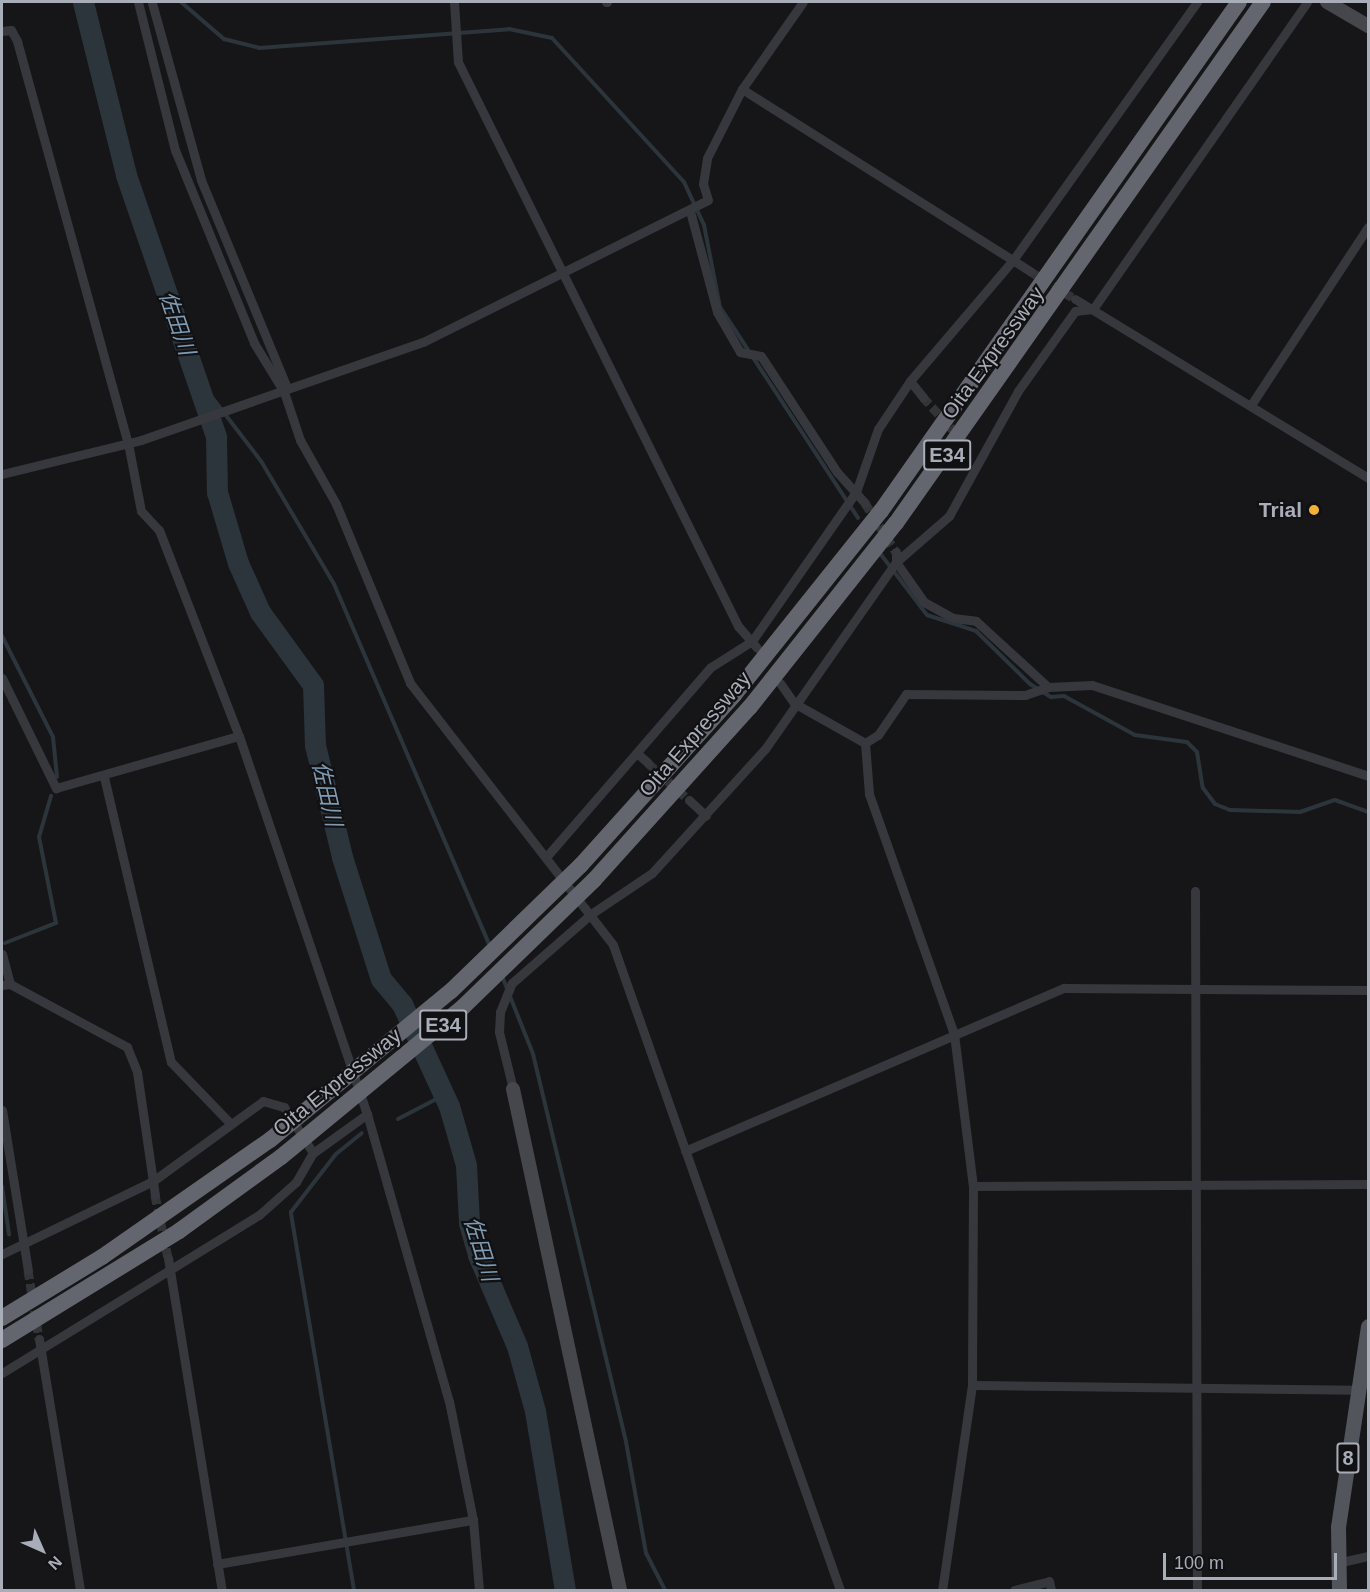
<!DOCTYPE html>
<html>
<head>
<meta charset="utf-8">
<style>
  body { margin:0 }
  #map { position:relative; width:1370px; height:1592px; overflow:hidden; background:#161618; font-family:Arial,"Noto Sans JP",sans-serif }
  div>[style] { position:absolute }
  .stream>* { height:4px; margin:-2px; padding:0 2px; transform-origin:2px; border-radius:2px; background:#2c353c }
  .river>* { height:21px; margin:-10.5px; padding:0 10.5px; transform-origin:10.5px; border-radius:10.5px; background:#2c353c }
  .street-tunnel>* { height:9px; margin-top:-4.5px; transform-origin:0; background:repeating-linear-gradient(90deg,#333438 0 9px,transparent 0 13.5px) }
  .street>* { height:9px; margin:-4.5px; padding:0 4.5px; transform-origin:4.5px; border-radius:4.5px; background:#37383d }
  .secondary>* { height:14px; margin:-7px; padding:0 7px; transform-origin:7px; border-radius:7px; background:#45474d }
  .primary>* { height:15px; margin:-7.5px; padding:0 7.5px; transform-origin:7.5px; border-radius:7.5px; background:#53555c }
  .highway>* { height:16px; margin:-8px; padding:0 8px; transform-origin:8px; border-radius:8px; background:#63666e }
  .highway-bridge>* { height:16px; margin:-8px; padding:0 8px; transform-origin:8px; border-radius:8px; background:#63666e }
  .dots>* { width:16px; height:16px; translate:-50% -50%; box-sizing:border-box; border:3px solid #111113; border-radius:50% }
  span { translate:-50% -50%; white-space:nowrap; text-align:center; line-height:1.15; -webkit-text-stroke:4.5px #111113; paint-order:stroke }
  .shield-label span { padding:2px 4px; background:#111113; border:2px solid; border-radius:4px; -webkit-text-stroke-width:0 }
  .shield-label { font-size:20px; color:#a8adb8; font-weight:700 }
  .street-label { font-size:21px; color:#a8adb8 }
  .poi-label { font-size:21px; color:#a8adb8; font-weight:700 }
  .right { translate:-100% -50%; text-align:right }
  .water-label { font-size:22px; color:#7f9bb3; font-style:italic }
  .frame { position:absolute; inset:0; border:3px solid #a8adb8; pointer-events:none }
  .north { position:absolute; left:12px; top:1520px; width:60px; height:60px; -webkit-text-stroke:4px #111113; paint-order:stroke; rotate:135deg; font-size:16px; font-weight:700; line-height:24px; text-align:center; color:#a8adb8 }
  .north::after { content:''; display:block; margin:auto; width:21px; height:27px; background:#a8adb8; clip-path:polygon(50% 0,100% 100%,50% 72%,0 100%) }
  .scale { position:absolute; left:1163px; top:1553px; width:174px; height:27px; box-sizing:border-box; border:3px solid #a8adb8; border-top:0; padding-left:8px; font-size:18px; line-height:21px; white-space:nowrap; color:#a8adb8; -webkit-text-stroke:4px #111113; paint-order:stroke }
</style>
</head>
<body>
<div id="map">
  <div class="stream">
    <div style="left:181px;top:2px;width:57px;rotate:40.7deg"></div>
    <div style="left:224px;top:39px;width:36px;rotate:14deg"></div>
    <div style="left:259px;top:48px;width:251px;rotate:-4.3deg"></div>
    <div style="left:509px;top:29px;width:44px;rotate:11.8deg"></div>
    <div style="left:552px;top:38px;width:195px;rotate:47.5deg"></div>
    <div style="left:684px;top:182px;width:47px;rotate:65.1deg"></div>
    <div style="left:704px;top:225px;width:84px;rotate:79deg"></div>
    <div style="left:720px;top:307px;width:252px;rotate:56.8deg"></div>
    <div style="left:198px;top:379px;width:103px;rotate:52.5deg"></div>
    <div style="left:261px;top:461px;width:143px;rotate:59.3deg"></div>
    <div style="left:334px;top:584px;width:394px;rotate:66.7deg"></div>
    <div style="left:879px;top:552px;width:79px;rotate:52.7deg"></div>
    <div style="left:927px;top:615px;width:52px;rotate:18.1deg"></div>
    <div style="left:976px;top:631px;width:76px;rotate:44.5deg"></div>
    <div style="left:1030px;top:684px;width:25px;rotate:32deg"></div>
    <div style="left:1051px;top:697px;width:13px;rotate:-4deg"></div>
    <div style="left:1064px;top:696px;width:81px;rotate:28.8deg"></div>
    <div style="left:1135px;top:735px;width:52px;rotate:7.7deg"></div>
    <div style="left:1187px;top:742px;width:14px;rotate:45deg"></div>
    <div style="left:1197px;top:752px;width:36px;rotate:81deg"></div>
    <div style="left:1203px;top:788px;width:20px;rotate:53deg"></div>
    <div style="left:1215px;top:804px;width:16px;rotate:22deg"></div>
    <div style="left:1230px;top:810px;width:70px;rotate:1.6deg"></div>
    <div style="left:1300px;top:812px;width:37px;rotate:-19deg"></div>
    <div style="left:1335px;top:800px;width:35px;rotate:20deg"></div>
    <div style="left:2px;top:636px;width:113px;rotate:63.2deg"></div>
    <div style="left:53px;top:737px;width:40px;rotate:84.3deg"></div>
    <div style="left:5px;top:943px;width:55px;rotate:-21.4deg"></div>
    <div style="left:56px;top:923px;width:88px;rotate:-101.2deg"></div>
    <div style="left:39px;top:837px;width:43px;rotate:-73.7deg"></div>
    <div style="left:502px;top:976px;width:84px;rotate:68.3deg"></div>
    <div style="left:533px;top:1054px;width:399px;rotate:76.5deg"></div>
    <div style="left:626px;top:1442px;width:113px;rotate:79.8deg"></div>
    <div style="left:646px;top:1553px;width:42px;rotate:62.8deg"></div>
    <div style="left:398px;top:1119px;width:52px;rotate:-27.6deg"></div>
    <div style="left:2px;top:1186px;width:49px;rotate:81.7deg"></div>
    <div style="left:354px;top:1590px;width:383px;rotate:-99.5deg"></div>
    <div style="left:291px;top:1212px;width:73px;rotate:-52.2deg"></div>
    <div style="left:336px;top:1154px;width:33px;rotate:-39deg"></div>
  </div>
  <div class="river">
    <div style="left:83px;top:2px;width:178px;rotate:76deg"></div>
    <div style="left:126px;top:175px;width:277px;rotate:71deg"></div>
    <div style="left:216px;top:437px;width:55px;rotate:89deg"></div>
    <div style="left:217px;top:492px;width:74px;rotate:73.5deg"></div>
    <div style="left:238px;top:563px;width:54px;rotate:65.8deg"></div>
    <div style="left:260px;top:612px;width:90px;rotate:54deg"></div>
    <div style="left:313px;top:685px;width:60px;rotate:88.1deg"></div>
    <div style="left:315px;top:745px;width:115px;rotate:76.4deg"></div>
    <div style="left:342px;top:857px;width:128px;rotate:72.3deg"></div>
    <div style="left:381px;top:979px;width:33px;rotate:50deg"></div>
    <div style="left:402px;top:1004px;width:112px;rotate:65.3deg"></div>
    <div style="left:449px;top:1106px;width:61px;rotate:73.9deg"></div>
    <div style="left:466px;top:1165px;width:58px;rotate:87deg"></div>
    <div style="left:469px;top:1223px;width:33px;rotate:74deg"></div>
    <div style="left:478px;top:1255px;width:99px;rotate:66.8deg"></div>
    <div style="left:517px;top:1346px;width:67px;rotate:74.5deg"></div>
    <div style="left:535px;top:1411px;width:181px;rotate:80.5deg"></div>
  </div>
  <div class="street-tunnel">
    <div style="left:1030px;top:271px;width:53px;rotate:31.9deg"></div>
    <div style="left:923px;top:397px;width:62px;rotate:47.6deg"></div>
    <div style="left:865px;top:503px;width:58px;rotate:57.7deg"></div>
    <div style="left:648px;top:763px;width:55px;rotate:42.1deg"></div>
    <div style="left:155px;top:1195px;width:64px;rotate:78.3deg"></div>
    <div style="left:28px;top:1270px;width:70px;rotate:80.9deg"></div>
  </div>
  <div class="street">
    <div style="left:138px;top:2px;width:153px;rotate:76deg"></div>
    <div style="left:175px;top:150px;width:209px;rotate:67.7deg"></div>
    <div style="left:254px;top:343px;width:57px;rotate:58.5deg"></div>
    <div style="left:284px;top:392px;width:51px;rotate:71.6deg"></div>
    <div style="left:300px;top:440px;width:73px;rotate:60.6deg"></div>
    <div style="left:336px;top:504px;width:194px;rotate:67.5deg"></div>
    <div style="left:410px;top:683px;width:331px;rotate:52.2deg"></div>
    <div style="left:613px;top:945px;width:684px;rotate:70.61deg"></div>
    <div style="left:454px;top:2px;width:60px;rotate:86.2deg"></div>
    <div style="left:458px;top:62px;width:630px;rotate:63.6deg"></div>
    <div style="left:738px;top:626px;width:29px;rotate:49deg"></div>
    <div style="left:606px;top:2px;width:1px"></div>
    <div style="left:152px;top:3px;width:184px;rotate:74.5deg"></div>
    <div style="left:201px;top:180px;width:222px;rotate:67.5deg"></div>
    <div style="left:2px;top:31px;width:9px;rotate:-6deg"></div>
    <div style="left:11px;top:30px;width:13px;rotate:61deg"></div>
    <div style="left:17px;top:41px;width:417px;rotate:74.6deg"></div>
    <div style="left:128px;top:443px;width:69px;rotate:79.2deg"></div>
    <div style="left:141px;top:511px;width:26px;rotate:47deg"></div>
    <div style="left:159px;top:530px;width:221px;rotate:68.8deg"></div>
    <div style="left:239px;top:736px;width:399px;rotate:71.3deg"></div>
    <div style="left:367px;top:1114px;width:298px;rotate:74.1deg"></div>
    <div style="left:449px;top:1401px;width:121px;rotate:78.6deg"></div>
    <div style="left:473px;top:1520px;width:70px;rotate:85.1deg"></div>
    <div style="left:742px;top:89px;width:341px;rotate:32.3deg"></div>
    <div style="left:690px;top:211px;width:105px;rotate:75deg"></div>
    <div style="left:717px;top:312px;width:46px;rotate:60.1deg"></div>
    <div style="left:740px;top:352px;width:21px;rotate:11deg"></div>
    <div style="left:761px;top:356px;width:139px;rotate:56.8deg"></div>
    <div style="left:837px;top:472px;width:42px;rotate:47.9deg"></div>
    <div style="left:1075px;top:299px;width:343px;rotate:31.4deg"></div>
    <div style="left:1093px;top:309px;width:374px;rotate:-55.1deg"></div>
    <div style="left:910px;top:381px;width:21px;rotate:51deg"></div>
    <div style="left:1251px;top:405px;width:213px;rotate:-56.7deg"></div>
    <div style="left:2px;top:474px;width:143px;rotate:-13.7deg"></div>
    <div style="left:141px;top:440px;width:299px;rotate:-19.2deg"></div>
    <div style="left:423px;top:342px;width:318px;rotate:-26.5deg"></div>
    <div style="left:708px;top:200px;width:17px;rotate:-107deg"></div>
    <div style="left:703px;top:184px;width:26px;rotate:-81deg"></div>
    <div style="left:707px;top:158px;width:77px;rotate:-63.1deg"></div>
    <div style="left:742px;top:89px;width:106px;rotate:-55deg"></div>
    <div style="left:896px;top:552px;width:10px;rotate:90deg"></div>
    <div style="left:896px;top:562px;width:49px;rotate:55deg"></div>
    <div style="left:924px;top:602px;width:33px;rotate:29deg"></div>
    <div style="left:953px;top:618px;width:23px;rotate:7deg"></div>
    <div style="left:976px;top:621px;width:98px;rotate:42.5deg"></div>
    <div style="left:2px;top:678px;width:123px;rotate:63.9deg"></div>
    <div style="left:56px;top:788px;width:190px;rotate:-15.9deg"></div>
    <div style="left:780px;top:683px;width:24px;rotate:55deg"></div>
    <div style="left:794px;top:703px;width:81px;rotate:29.4deg"></div>
    <div style="left:865px;top:743px;width:51px;rotate:85.5deg"></div>
    <div style="left:869px;top:794px;width:255px;rotate:70.5deg"></div>
    <div style="left:954px;top:1034px;width:153px;rotate:82.9deg"></div>
    <div style="left:973px;top:1186px;width:199px;rotate:90.3deg"></div>
    <div style="left:972px;top:1385px;width:207px;rotate:98.3deg"></div>
    <div style="left:865px;top:743px;width:15px;rotate:-32deg"></div>
    <div style="left:878px;top:735px;width:50px;rotate:-55.7deg"></div>
    <div style="left:906px;top:694px;width:119px;rotate:0.5deg"></div>
    <div style="left:1025px;top:695px;width:24px;rotate:-19deg"></div>
    <div style="left:1048px;top:687px;width:44px;rotate:-2.6deg"></div>
    <div style="left:1092px;top:685px;width:291px;rotate:18.2deg"></div>
    <div style="left:638px;top:754px;width:13px;rotate:42deg"></div>
    <div style="left:104px;top:777px;width:293px;rotate:76.8deg"></div>
    <div style="left:171px;top:1062px;width:85px;rotate:46deg"></div>
    <div style="left:689px;top:800px;width:23px;rotate:43deg"></div>
    <div style="left:547px;top:856px;width:250px;rotate:-49.1deg"></div>
    <div style="left:711px;top:667px;width:49px;rotate:-32.4deg"></div>
    <div style="left:752px;top:641px;width:182px;rotate:-55.1deg"></div>
    <div style="left:856px;top:492px;width:67px;rotate:-70.8deg"></div>
    <div style="left:878px;top:429px;width:58px;rotate:-56.3deg"></div>
    <div style="left:910px;top:381px;width:159px;rotate:-49.6deg"></div>
    <div style="left:1013px;top:260px;width:317px;rotate:-54.5deg"></div>
    <div style="left:1195px;top:891px;width:699px;rotate:89.84deg"></div>
    <div style="left:2px;top:954px;width:31px;rotate:75deg"></div>
    <div style="left:2px;top:985px;width:8px;rotate:-7deg"></div>
    <div style="left:10px;top:984px;width:133px;rotate:28.3deg"></div>
    <div style="left:127px;top:1047px;width:27px;rotate:68deg"></div>
    <div style="left:137px;top:1072px;width:124px;rotate:81.7deg"></div>
    <div style="left:513px;top:1089px;width:59px;rotate:-103.8deg"></div>
    <div style="left:499px;top:1032px;width:20px;rotate:-87deg"></div>
    <div style="left:500px;top:1012px;width:31px;rotate:-68deg"></div>
    <div style="left:512px;top:983px;width:105px;rotate:-41.1deg"></div>
    <div style="left:591px;top:914px;width:73px;rotate:-33.9deg"></div>
    <div style="left:652px;top:873px;width:168px;rotate:-47.7deg"></div>
    <div style="left:765px;top:749px;width:228px;rotate:-55deg"></div>
    <div style="left:896px;top:562px;width:70px;rotate:-41deg"></div>
    <div style="left:949px;top:516px;width:143px;rotate:-61.1deg"></div>
    <div style="left:1018px;top:391px;width:98px;rotate:-54.5deg"></div>
    <div style="left:1075px;top:311px;width:18px;rotate:-6deg"></div>
    <div style="left:2px;top:1110px;width:162px;rotate:80.8deg"></div>
    <div style="left:685px;top:1151px;width:413px;rotate:-23.3deg"></div>
    <div style="left:1064px;top:988px;width:304px;rotate:0.4deg"></div>
    <div style="left:973px;top:1186px;width:395px;rotate:-0.3deg"></div>
    <div style="left:2px;top:1254px;width:168px;rotate:-25.8deg"></div>
    <div style="left:153px;top:1181px;width:136px;rotate:-36deg"></div>
    <div style="left:263px;top:1101px;width:22px;rotate:16deg"></div>
    <div style="left:284px;top:1107px;width:54px;rotate:57.8deg"></div>
    <div style="left:168px;top:1258px;width:336px;rotate:80.8deg"></div>
    <div style="left:39px;top:1339px;width:254px;rotate:80.7deg"></div>
    <div style="left:2px;top:1373px;width:302px;rotate:-31.6deg"></div>
    <div style="left:259px;top:1215px;width:50px;rotate:-41.7deg"></div>
    <div style="left:296px;top:1182px;width:34px;rotate:-60deg"></div>
    <div style="left:313px;top:1153px;width:67px;rotate:-35.8deg"></div>
    <div style="left:972px;top:1385px;width:385px;rotate:0.7deg"></div>
    <div style="left:1337px;top:1563px;width:32px;rotate:-13deg"></div>
    <div style="left:217px;top:1564px;width:260px;rotate:-9.8deg"></div>
    <div style="left:1014px;top:1590px;width:36px;rotate:-14deg"></div>
    <div style="left:1049px;top:1581px;width:9px;rotate:77deg"></div>
  </div>
  <div class="secondary">
    <div style="left:1327px;top:2px;width:48px;rotate:30.3deg"></div>
    <div style="left:513px;top:1089px;width:512px;rotate:77.94deg"></div>
  </div>
  <div class="primary">
    <div style="left:1339px;top:1590px;width:63px;rotate:-90.9deg"></div>
    <div style="left:1338px;top:1527px;width:203px;rotate:-81.5deg"></div>
  </div>
  <div class="highway">
    <div style="left:581px;top:865px;width:229px;rotate:-48deg"></div>
    <div style="left:734px;top:695px;width:236px;rotate:-51.4deg"></div>
    <div style="left:881px;top:511px;width:622px;rotate:-54.88deg"></div>
    <div style="left:594px;top:880px;width:233px;rotate:-48deg"></div>
    <div style="left:750px;top:707px;width:235px;rotate:-51.6deg"></div>
    <div style="left:896px;top:523px;width:637px;rotate:-54.84deg"></div>
    <div style="left:2px;top:1318px;width:117px;rotate:-31.4deg"></div>
    <div style="left:102px;top:1257px;width:205px;rotate:-34.9deg"></div>
    <div style="left:2px;top:1340px;width:208px;rotate:-31.6deg"></div>
    <div style="left:179px;top:1231px;width:126px;rotate:-36deg"></div>
  </div>
  <div class="highway-bridge">
    <div style="left:270px;top:1140px;width:234px;rotate:-39.5deg"></div>
    <div style="left:451px;top:991px;width:181px;rotate:-44.1deg"></div>
    <div style="left:281px;top:1157px;width:236px;rotate:-39.5deg"></div>
    <div style="left:463px;top:1007px;width:182px;rotate:-44.1deg"></div>
  </div>
  <div class="dots">
    <div style="left:1314px;top:510px;background:#f2b134"></div>
  </div>
  <div class="shield-label">
    <span style="left:947px;top:455px">E34</span>
    <span style="left:443px;top:1025px">E34</span>
    <span style="left:1348px;top:1458px">8</span>
  </div>
  <div class="street-label">
    <span style="left:993px;top:353px;rotate:-54deg">Oita Expressway</span>
    <span style="left:695px;top:734px;rotate:-49deg">Oita Expressway</span>
    <span style="left:337px;top:1082px;rotate:-39deg">Oita Expressway</span>
  </div>
  <div class="poi-label">
    <span class="right" style="left:1302px;top:510px">Trial</span>
  </div>
  <div class="water-label">
    <span style="left:177px;top:323px;rotate:71deg">佐田川</span>
    <span style="left:327px;top:794px;rotate:77deg">佐田川</span>
    <span style="left:481px;top:1249px;rotate:73deg">佐田川</span>
  </div>
  <div class="frame"></div>
  <div class="north">N</div>
  <div class="scale">100 m</div>
</div>
</body>
</html>
